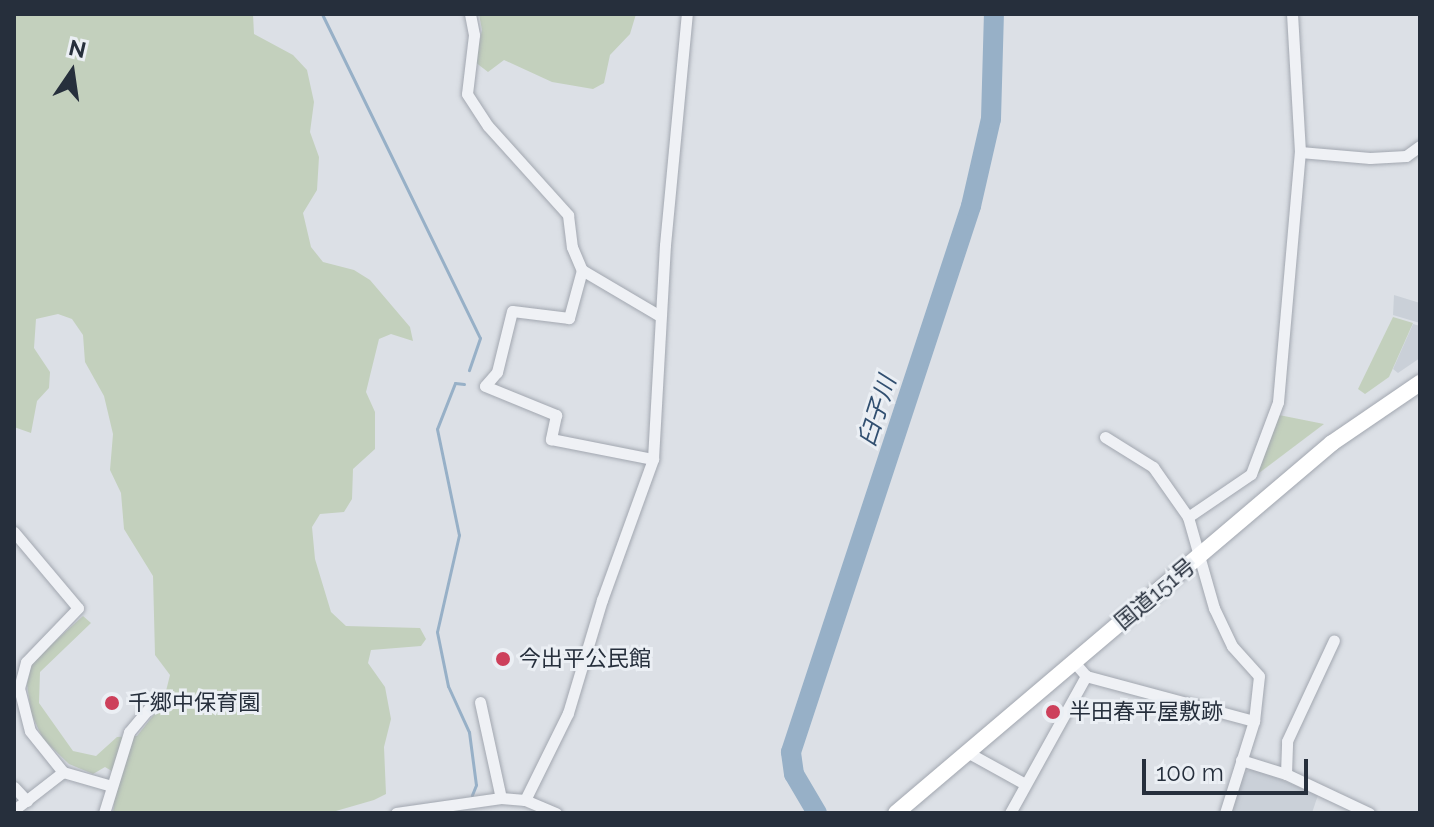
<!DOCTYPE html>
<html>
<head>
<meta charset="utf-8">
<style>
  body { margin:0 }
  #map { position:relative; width:1434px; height:827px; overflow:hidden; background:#dce0e6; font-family:Raleway,"Noto Sans JP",sans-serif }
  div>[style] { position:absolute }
  .built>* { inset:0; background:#cad0d8 }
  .green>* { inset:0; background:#c3d0bd }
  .stream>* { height:3px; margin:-1.5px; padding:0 1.5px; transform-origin:1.5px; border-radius:1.5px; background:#97b0c7 }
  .river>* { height:20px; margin:-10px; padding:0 10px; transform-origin:10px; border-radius:10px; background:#97b0c7 }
  .roads { filter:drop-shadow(0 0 2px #a2a7b0) drop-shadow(0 0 2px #a2a7b0) }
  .minor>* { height:11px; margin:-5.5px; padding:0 5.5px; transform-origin:5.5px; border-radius:5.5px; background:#eff1f5 }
  .highway>* { height:16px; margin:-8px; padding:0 8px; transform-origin:8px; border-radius:8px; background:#fff }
  .dots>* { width:22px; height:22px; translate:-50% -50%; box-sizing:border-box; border:4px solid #ebeff4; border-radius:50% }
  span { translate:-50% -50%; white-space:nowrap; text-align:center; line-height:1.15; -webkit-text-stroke:6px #ebeff4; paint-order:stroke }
  .street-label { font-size:22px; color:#262f3c }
  .poi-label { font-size:22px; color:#262f3c }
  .left { translate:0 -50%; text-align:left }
  .water-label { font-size:24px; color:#314f70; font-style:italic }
  .frame { position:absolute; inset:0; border:16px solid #262f3c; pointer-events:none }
  .north { position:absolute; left:32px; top:32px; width:80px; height:80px; -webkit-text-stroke:6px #ebeff4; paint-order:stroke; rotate:13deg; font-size:22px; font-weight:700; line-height:32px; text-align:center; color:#262f3c }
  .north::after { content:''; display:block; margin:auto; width:28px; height:36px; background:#262f3c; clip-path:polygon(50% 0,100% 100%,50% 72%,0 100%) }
  .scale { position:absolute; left:1142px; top:759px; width:166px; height:36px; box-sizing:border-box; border:4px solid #262f3c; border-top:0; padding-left:10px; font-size:24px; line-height:28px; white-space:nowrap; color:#262f3c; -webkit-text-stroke:6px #ebeff4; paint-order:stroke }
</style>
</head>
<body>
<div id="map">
  <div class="built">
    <div style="clip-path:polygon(1394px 295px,1420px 303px,1420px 323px,1393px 315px)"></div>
    <div style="clip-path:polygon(1413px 324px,1420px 326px,1420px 358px,1398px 373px,1393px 369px)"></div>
    <div style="clip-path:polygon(1253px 768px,1318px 795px,1312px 813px,1231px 813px,1242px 774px)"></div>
  </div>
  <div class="green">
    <div style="clip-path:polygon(14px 14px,253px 14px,254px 34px,293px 55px,307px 70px,314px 102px,310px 132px,319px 157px,317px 190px,303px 213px,311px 247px,323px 262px,354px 270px,370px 280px,410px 327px,413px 341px,391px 334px,379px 339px,366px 392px,375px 412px,375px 449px,353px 469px,352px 499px,344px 512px,320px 514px,312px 527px,315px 559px,331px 612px,346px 626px,420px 628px,426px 639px,421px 646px,371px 650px,368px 663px,385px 687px,391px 719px,384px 747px,386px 794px,374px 800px,329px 813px,113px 813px,117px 774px,105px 767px,93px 774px,69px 764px,43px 739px,31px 713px,27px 684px,32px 662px,83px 616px,91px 623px,40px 672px,39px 703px,73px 751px,96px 756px,117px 737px,137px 736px,163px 703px,170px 675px,155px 655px,153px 576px,124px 529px,121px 493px,110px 470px,113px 434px,104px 396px,85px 362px,83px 335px,72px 319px,58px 314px,36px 319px,34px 348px,50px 372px,49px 388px,37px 401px,31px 433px,14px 427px)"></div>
    <div style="clip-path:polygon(479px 14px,636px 14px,630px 34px,610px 55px,604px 83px,593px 89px,552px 82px,504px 60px,488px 72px,475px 62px,482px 30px)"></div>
    <div style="clip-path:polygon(1393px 317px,1413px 323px,1389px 377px,1365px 394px,1358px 389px)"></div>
    <div style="clip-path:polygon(1279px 415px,1324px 424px,1255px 476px,1270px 436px)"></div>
  </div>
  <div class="stream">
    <div style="left:322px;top:14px;width:360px;rotate:64deg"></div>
    <div style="left:480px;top:338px;width:34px;rotate:109deg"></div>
    <div style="left:464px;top:384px;width:9px;rotate:-174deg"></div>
    <div style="left:455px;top:383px;width:49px;rotate:111.4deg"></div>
    <div style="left:437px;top:429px;width:108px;rotate:78.3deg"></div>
    <div style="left:459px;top:535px;width:99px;rotate:102.8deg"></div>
    <div style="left:437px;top:632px;width:55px;rotate:78.5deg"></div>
    <div style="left:448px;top:686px;width:51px;rotate:65.5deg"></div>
    <div style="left:469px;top:732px;width:53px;rotate:82.5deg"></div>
    <div style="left:476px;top:785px;width:11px;rotate:112deg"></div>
  </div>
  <div class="river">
    <div style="left:817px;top:813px;width:45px;rotate:-120.5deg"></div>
    <div style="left:794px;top:774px;width:22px;rotate:-98deg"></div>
    <div style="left:791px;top:752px;width:575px;rotate:-71.75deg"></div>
    <div style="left:971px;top:206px;width:89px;rotate:-77.1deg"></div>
    <div style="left:991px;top:119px;width:105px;rotate:-88.4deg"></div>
  </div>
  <div class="roads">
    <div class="minor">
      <div style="left:470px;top:14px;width:21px;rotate:79deg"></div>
      <div style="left:474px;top:35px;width:59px;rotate:96.8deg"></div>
      <div style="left:467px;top:94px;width:38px;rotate:57deg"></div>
      <div style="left:488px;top:126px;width:120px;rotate:48deg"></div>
      <div style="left:568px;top:215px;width:32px;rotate:83deg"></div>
      <div style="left:572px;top:247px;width:25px;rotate:67deg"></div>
      <div style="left:582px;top:270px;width:91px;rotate:30.5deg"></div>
      <div style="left:1300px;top:152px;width:70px;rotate:4.9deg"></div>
      <div style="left:1370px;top:158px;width:36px;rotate:-3deg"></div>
      <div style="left:1406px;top:156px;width:17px;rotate:-36deg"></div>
      <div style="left:582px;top:270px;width:50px;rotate:105.2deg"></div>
      <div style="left:569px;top:318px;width:57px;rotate:-173deg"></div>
      <div style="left:512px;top:311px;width:63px;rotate:103.8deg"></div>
      <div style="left:497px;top:372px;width:18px;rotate:131deg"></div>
      <div style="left:485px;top:386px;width:77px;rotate:22.2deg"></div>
      <div style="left:556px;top:415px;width:25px;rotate:102deg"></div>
      <div style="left:551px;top:439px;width:104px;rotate:11.1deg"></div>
      <div style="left:1105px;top:437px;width:57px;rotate:32deg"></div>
      <div style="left:1153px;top:467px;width:61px;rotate:55deg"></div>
      <div style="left:1188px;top:517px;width:95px;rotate:74.1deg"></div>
      <div style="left:1214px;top:608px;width:42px;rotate:64.7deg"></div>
      <div style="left:1232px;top:646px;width:40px;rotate:48deg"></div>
      <div style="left:1259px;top:676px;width:45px;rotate:96.3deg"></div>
      <div style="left:1254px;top:721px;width:96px;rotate:107.5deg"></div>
      <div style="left:1188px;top:517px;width:76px;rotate:-34.3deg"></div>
      <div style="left:1251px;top:474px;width:77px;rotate:-69.4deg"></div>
      <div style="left:1278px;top:402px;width:251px;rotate:-85deg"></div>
      <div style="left:1300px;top:152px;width:138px;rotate:-93.3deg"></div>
      <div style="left:14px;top:532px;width:99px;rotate:49.9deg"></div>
      <div style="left:78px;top:608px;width:75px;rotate:133.9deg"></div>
      <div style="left:26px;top:662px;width:27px;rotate:105deg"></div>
      <div style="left:19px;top:688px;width:44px;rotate:75.7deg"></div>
      <div style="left:30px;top:731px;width:53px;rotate:51.2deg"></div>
      <div style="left:63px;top:772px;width:47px;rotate:16.1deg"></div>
      <div style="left:1074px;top:662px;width:18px;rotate:49deg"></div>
      <div style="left:1086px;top:676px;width:174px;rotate:15deg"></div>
      <div style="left:480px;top:702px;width:98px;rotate:77.7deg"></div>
      <div style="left:967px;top:752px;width:66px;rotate:28.9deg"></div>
      <div style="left:1241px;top:760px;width:47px;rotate:17.3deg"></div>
      <div style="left:1286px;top:774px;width:92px;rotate:25.2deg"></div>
      <div style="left:1286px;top:774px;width:33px;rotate:-88deg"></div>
      <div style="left:1287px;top:741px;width:111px;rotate:-65deg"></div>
      <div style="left:14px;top:787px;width:19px;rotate:47deg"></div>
      <div style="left:525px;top:800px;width:97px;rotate:-63.7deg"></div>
      <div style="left:568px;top:713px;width:118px;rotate:-73.3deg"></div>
      <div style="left:602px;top:600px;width:150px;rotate:-70.1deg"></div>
      <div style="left:653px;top:459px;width:214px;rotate:-86.8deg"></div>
      <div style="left:665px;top:245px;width:232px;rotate:-84.6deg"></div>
      <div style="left:14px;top:810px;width:62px;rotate:-37.8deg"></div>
      <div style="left:104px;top:813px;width:85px;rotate:-72.8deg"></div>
      <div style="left:129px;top:732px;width:34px;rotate:-50deg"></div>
      <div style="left:396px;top:813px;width:106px;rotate:-8.1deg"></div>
      <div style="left:501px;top:798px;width:24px;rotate:5deg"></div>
      <div style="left:525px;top:800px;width:34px;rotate:23deg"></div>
      <div style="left:1010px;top:813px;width:157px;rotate:-61deg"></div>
    </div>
    <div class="highway">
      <div style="left:896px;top:813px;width:572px;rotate:-40.32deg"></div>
      <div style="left:1332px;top:443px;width:107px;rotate:-34.3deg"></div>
    </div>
  </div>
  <div class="dots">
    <div style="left:503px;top:659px;background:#cd405b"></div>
    <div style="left:112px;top:703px;background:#cd405b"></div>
    <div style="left:1053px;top:712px;background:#cd405b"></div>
  </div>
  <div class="street-label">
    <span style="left:1155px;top:594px;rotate:-40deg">国道151号</span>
  </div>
  <div class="poi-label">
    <span class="left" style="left:519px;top:659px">今出平公民館</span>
    <span class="left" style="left:128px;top:703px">千郷中保育園</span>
    <span class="left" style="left:1069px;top:712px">半田春平屋敷跡</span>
  </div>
  <div class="water-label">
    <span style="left:877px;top:411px;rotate:-72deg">臼子川</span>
  </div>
  <div class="frame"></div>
  <div class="north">N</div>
  <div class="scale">100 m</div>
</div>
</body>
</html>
